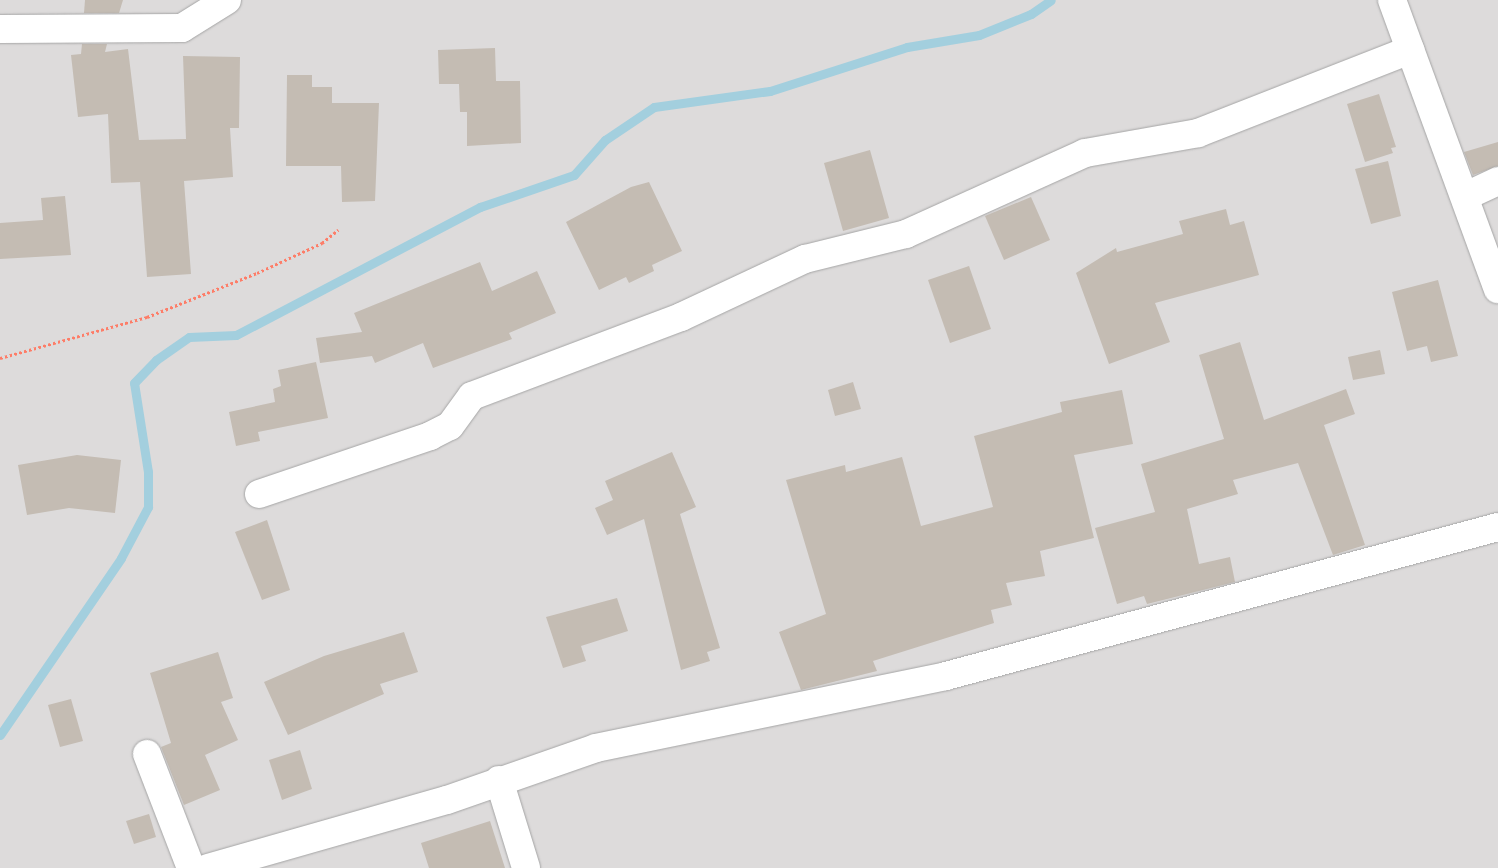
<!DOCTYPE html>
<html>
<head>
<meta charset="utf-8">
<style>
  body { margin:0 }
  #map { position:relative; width:1498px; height:868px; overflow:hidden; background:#f0ece4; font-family:Jost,sans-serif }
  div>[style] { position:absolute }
  .residential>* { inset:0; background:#dddbdb }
  .stream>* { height:9px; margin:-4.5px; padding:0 4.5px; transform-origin:4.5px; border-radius:4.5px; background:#a3cfde }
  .building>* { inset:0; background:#c4bcb3 }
  .path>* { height:3px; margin-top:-1.5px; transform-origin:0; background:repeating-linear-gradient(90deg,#fd7d68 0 2.5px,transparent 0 5px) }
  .roads { filter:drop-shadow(0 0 1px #a5a5a5) drop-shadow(0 0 1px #a5a5a5) }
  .minor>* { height:28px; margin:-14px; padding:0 14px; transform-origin:14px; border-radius:14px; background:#fff }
  .tertiary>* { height:28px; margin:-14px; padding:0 14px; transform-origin:14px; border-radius:14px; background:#fff }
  span { translate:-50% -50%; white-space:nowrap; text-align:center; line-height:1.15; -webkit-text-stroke:4px #fff; paint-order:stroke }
</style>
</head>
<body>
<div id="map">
  <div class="residential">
    <div style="clip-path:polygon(0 0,1498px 0,1498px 868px,0 868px)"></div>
  </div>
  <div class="stream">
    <div style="left:0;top:735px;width:214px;rotate:-55.6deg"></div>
    <div style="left:121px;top:558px;width:58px;rotate:-62.1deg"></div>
    <div style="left:148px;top:507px;width:35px;rotate:-90deg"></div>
    <div style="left:148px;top:472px;width:90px;rotate:-98.9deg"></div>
    <div style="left:134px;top:383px;width:32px;rotate:-46deg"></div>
    <div style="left:156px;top:360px;width:40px;rotate:-34.9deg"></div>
    <div style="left:189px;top:337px;width:47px;rotate:-2.4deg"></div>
    <div style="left:236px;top:335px;width:276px;rotate:-27.7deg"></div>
    <div style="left:480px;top:207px;width:99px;rotate:-18.8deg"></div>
    <div style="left:574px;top:175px;width:47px;rotate:-48.5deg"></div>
    <div style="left:605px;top:140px;width:59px;rotate:-34deg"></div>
    <div style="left:654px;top:107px;width:117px;rotate:-7.9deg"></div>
    <div style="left:770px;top:91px;width:144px;rotate:-17.8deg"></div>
    <div style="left:907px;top:47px;width:73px;rotate:-9.5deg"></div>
    <div style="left:979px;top:35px;width:56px;rotate:-22deg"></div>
    <div style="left:1031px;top:14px;width:24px;rotate:-35deg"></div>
  </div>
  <div class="building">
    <div style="clip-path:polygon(85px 0,123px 0,119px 13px,84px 13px)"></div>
    <div style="clip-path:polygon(82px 44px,107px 44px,105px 52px,128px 49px,139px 140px,186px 139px,183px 56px,240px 57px,239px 128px,230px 128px,233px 177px,184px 181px,191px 274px,147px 277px,140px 182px,111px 183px,108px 114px,78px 117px,71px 55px,81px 54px)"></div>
    <div style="clip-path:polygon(495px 48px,496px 81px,520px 81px,521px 143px,467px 146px,467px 112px,460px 112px,459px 84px,439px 84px,438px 50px)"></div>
    <div style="clip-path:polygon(287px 75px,312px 75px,312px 87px,332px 87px,332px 103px,379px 103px,375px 201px,342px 202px,341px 166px,286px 166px)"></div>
    <div style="clip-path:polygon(1379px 94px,1396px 147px,1391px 148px,1393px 153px,1365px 162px,1347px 104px)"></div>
    <div style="clip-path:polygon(1498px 142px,1498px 166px,1473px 175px,1464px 152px)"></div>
    <div style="clip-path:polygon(870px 150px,889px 218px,843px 231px,824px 163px)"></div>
    <div style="clip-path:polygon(1388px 161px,1401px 216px,1371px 224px,1355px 169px)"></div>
    <div style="clip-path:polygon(649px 182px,682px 251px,652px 265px,654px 271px,629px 283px,626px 277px,599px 290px,566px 222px,631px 187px)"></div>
    <div style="clip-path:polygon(65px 196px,71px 255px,0 259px,0 223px,43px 220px,41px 198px)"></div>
    <div style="clip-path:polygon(1031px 197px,1050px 240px,1004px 260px,985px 216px)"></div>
    <div style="clip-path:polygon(1226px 209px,1230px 225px,1244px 221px,1259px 275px,1155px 303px,1170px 342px,1109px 364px,1076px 273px,1116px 248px,1117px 252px,1183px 234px,1179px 221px)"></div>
    <div style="clip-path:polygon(480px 262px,492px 291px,537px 271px,556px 313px,509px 333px,512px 339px,433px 368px,423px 343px,375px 363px,372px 356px,320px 363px,316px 338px,362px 332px,354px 313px)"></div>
    <div style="clip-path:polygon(969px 266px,991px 329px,950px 343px,928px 280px)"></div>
    <div style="clip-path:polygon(1438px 280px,1458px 356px,1431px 362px,1427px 346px,1407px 351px,1392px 292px)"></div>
    <div style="clip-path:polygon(1240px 342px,1264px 420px,1346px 389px,1355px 414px,1324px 425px,1365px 545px,1333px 555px,1298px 463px,1233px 480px,1238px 494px,1187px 509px,1199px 564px,1230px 557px,1235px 582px,1147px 604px,1144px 596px,1117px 604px,1095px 528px,1155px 512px,1141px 464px,1224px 439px,1199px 355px)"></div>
    <div style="clip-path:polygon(1380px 350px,1385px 374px,1353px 380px,1348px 357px)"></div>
    <div style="clip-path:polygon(316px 362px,328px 418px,258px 432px,260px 441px,236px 446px,229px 412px,275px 402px,273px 389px,281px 386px,278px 370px)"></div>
    <div style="clip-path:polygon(853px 382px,861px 409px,835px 416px,828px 390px)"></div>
    <div style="clip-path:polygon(1122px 390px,1133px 444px,1074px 455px,1094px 538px,1040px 551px,1045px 576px,1006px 583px,1012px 605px,991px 610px,994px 623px,873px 661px,877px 671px,801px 690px,779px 632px,826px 614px,786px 480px,845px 465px,846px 472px,902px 457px,921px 526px,993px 507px,974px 436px,1062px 412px,1060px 402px)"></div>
    <div style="clip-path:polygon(672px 452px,696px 507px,680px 514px,720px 648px,707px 652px,710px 661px,681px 670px,644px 519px,607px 535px,595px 508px,613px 500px,605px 481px)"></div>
    <div style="clip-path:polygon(77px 455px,121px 460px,115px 513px,69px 508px,27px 515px,18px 465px)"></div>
    <div style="clip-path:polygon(267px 520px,290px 590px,262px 600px,235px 532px)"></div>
    <div style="clip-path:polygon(617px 598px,628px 631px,581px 646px,586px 661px,563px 668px,546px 617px)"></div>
    <div style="clip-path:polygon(404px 632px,418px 672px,380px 684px,384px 694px,288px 735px,264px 682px,324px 656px)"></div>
    <div style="clip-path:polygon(218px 652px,233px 698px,221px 702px,238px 740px,205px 755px,220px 790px,184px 805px,161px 747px,171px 743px,150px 673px)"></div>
    <div style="clip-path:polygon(71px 699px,83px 741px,60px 747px,48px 705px)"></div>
    <div style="clip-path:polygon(300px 750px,312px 789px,282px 800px,269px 760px)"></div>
    <div style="clip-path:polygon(149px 814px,156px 837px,134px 844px,126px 821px)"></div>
    <div style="clip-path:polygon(490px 821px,505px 868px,429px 868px,421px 843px)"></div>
  </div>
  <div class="path">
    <div style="left:0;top:358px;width:153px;rotate:-15.6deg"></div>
    <div style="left:147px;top:317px;width:118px;rotate:-21.8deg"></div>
    <div style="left:257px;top:273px;width:72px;rotate:-24.8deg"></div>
    <div style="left:322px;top:243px;width:21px;rotate:-39deg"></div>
  </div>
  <div class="roads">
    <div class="minor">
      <div style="left:0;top:29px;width:182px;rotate:-0.3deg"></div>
      <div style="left:182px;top:28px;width:53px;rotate:-31.9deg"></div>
      <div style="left:1466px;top:196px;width:35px;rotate:-25deg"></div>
      <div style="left:259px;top:494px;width:181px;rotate:-18.7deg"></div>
      <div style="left:430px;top:436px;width:22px;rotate:-27deg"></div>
      <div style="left:450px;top:426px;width:37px;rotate:-54deg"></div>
      <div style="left:472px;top:396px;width:223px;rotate:-20.7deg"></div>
      <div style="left:681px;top:317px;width:137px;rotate:-25.1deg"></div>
      <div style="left:805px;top:259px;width:104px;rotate:-13.9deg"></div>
      <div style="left:906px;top:234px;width:196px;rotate:-24.3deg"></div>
      <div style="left:1085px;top:153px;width:115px;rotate:-10deg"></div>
      <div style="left:1198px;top:133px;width:228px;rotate:-21.4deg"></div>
      <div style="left:147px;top:754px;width:122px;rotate:68.9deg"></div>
      <div style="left:499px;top:780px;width:92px;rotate:72.9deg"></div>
      <div style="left:208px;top:868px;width:248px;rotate:-15.9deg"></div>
      <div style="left:447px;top:800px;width:158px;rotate:-19.2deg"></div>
      <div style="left:596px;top:748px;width:357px;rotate:-11.6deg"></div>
      <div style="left:946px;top:676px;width:572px;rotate:-15.11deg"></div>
    </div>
    <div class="tertiary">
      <div style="left:1392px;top:0;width:308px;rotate:69.9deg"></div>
    </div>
  </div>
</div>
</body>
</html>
